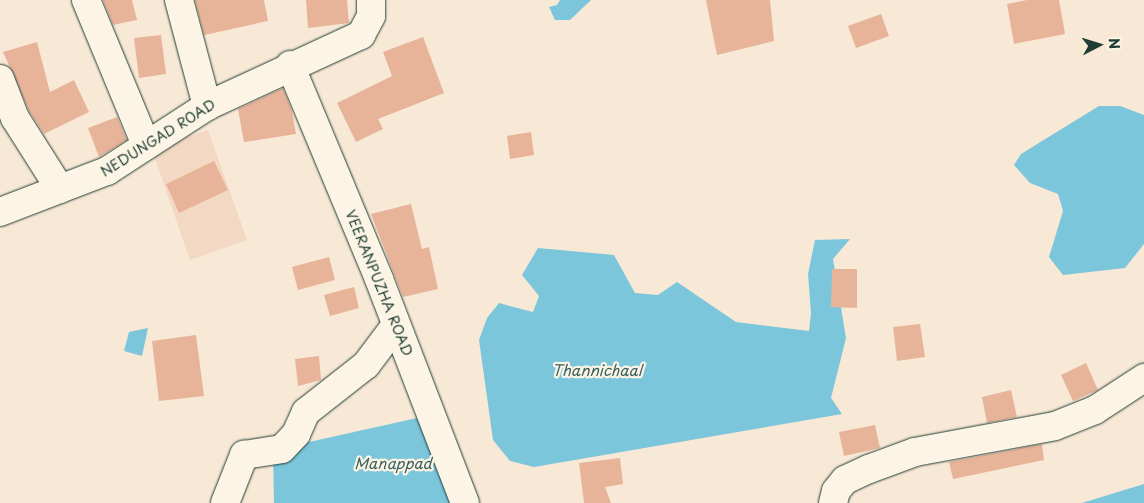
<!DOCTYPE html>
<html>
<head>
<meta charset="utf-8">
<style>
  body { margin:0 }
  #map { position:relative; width:1144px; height:503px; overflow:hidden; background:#f8e8d6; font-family:"Playpen Sans",sans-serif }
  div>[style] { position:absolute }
  .built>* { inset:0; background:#f3d8c4 }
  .water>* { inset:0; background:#7cc6dc }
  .building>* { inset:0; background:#e7b49a }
  .roads { filter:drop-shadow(0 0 1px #1f3d34) drop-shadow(0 0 1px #1f3d34) }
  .minor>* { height:28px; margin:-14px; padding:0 14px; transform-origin:14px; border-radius:14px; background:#fcf5e5 }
  .secondary>* { height:28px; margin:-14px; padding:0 14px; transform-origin:14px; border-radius:14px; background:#fcf5e5 }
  span { translate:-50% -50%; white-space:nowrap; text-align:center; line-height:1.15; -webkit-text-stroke:4.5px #fcf5e5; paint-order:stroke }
  .street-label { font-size:14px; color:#1f3d34 }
  .water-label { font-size:15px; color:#365f5e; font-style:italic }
  .north { position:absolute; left:1074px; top:20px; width:50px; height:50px; -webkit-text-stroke:4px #fcf5e5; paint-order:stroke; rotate:85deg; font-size:14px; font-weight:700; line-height:20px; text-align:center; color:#1f3d34 }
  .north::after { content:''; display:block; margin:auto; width:18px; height:22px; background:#1f3d34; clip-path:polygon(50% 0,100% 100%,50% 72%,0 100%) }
</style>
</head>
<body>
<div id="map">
  <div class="built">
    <div style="clip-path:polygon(208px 130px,247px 240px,190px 260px,152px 150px)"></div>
  </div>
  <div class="water">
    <div style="clip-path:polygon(560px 0,591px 0,570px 20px,555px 20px,549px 7px,557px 5px)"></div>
    <div style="clip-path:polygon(1099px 106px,1120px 106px,1144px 115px,1144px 244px,1125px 268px,1063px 275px,1049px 257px,1063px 211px,1058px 194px,1030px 183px,1014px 165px,1021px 154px)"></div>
    <div style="clip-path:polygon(850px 239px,833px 259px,846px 338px,831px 398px,842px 414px,534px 467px,510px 461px,493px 440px,479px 340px,487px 318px,499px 303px,533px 312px,539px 296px,522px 275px,538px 248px,614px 255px,635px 293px,658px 295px,677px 282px,736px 322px,809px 331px,811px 313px,808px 274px,815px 240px)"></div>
    <div style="clip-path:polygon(148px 328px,142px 356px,124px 351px,129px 332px)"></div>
    <div style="clip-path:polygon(417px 418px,452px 503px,274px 503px,273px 454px,300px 444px)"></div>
    <div style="clip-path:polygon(1144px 484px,1144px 503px,1082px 503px)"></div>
  </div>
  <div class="building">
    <div style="clip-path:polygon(103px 0,132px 0,137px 20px,113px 25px)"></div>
    <div style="clip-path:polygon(195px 0,264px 0,268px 21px,204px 35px)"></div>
    <div style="clip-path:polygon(306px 0,347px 0,349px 23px,308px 28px)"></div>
    <div style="clip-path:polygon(706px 0,770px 0,774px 41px,717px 55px)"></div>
    <div style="clip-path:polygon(1027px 0,1059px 0,1065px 34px,1014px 44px,1007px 4px)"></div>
    <div style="clip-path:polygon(881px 14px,889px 36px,856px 48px,848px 26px)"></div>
    <div style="clip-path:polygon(161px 35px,166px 74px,139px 78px,134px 38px)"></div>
    <div style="clip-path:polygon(423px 37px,444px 93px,378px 119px,383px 129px,356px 142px,337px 103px,392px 76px,383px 52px)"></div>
    <div style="clip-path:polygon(37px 42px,50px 92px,74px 80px,89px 112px,44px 134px,29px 111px,3px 52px)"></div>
    <div style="clip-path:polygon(283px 88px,292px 111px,296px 134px,244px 142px,238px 109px)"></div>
    <div style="clip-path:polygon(117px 117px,127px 140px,99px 157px,88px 128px)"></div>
    <div style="clip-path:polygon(531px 132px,534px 155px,510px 159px,507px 136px)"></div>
    <div style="clip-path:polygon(214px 161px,228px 190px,179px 213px,166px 184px)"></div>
    <div style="clip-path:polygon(411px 204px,422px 249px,429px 247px,438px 289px,403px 297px,371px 214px)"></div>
    <div style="clip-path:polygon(329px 257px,335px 280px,298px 290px,292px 267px)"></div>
    <div style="clip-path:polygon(832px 269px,857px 269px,857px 308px,831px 307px)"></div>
    <div style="clip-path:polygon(354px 287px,359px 308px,330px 316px,324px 295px)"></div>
    <div style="clip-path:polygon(920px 324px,925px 357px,897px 361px,893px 327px)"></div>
    <div style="clip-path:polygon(196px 335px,204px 396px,159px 401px,152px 341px)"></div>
    <div style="clip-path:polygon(319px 356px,321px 380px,298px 386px,295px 359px)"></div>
    <div style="clip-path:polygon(1086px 363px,1098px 390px,1073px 401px,1061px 375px)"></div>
    <div style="clip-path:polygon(1011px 390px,1017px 417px,987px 423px,982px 397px)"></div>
    <div style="clip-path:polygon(875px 425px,880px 448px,844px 456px,839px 432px)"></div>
    <div style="clip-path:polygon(1042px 444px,1044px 460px,953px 479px,949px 462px)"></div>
    <div style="clip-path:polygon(620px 458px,623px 484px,605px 487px,611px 503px,584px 503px,579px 463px)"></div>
  </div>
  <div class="roads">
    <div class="minor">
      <div style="left:86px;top:0;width:157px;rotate:67.5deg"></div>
      <div style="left:179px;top:0;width:110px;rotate:75.2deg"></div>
      <div style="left:290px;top:65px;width:232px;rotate:67.4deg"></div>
      <div style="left:379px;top:279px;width:240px;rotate:69deg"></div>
      <div style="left:0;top:79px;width:42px;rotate:69deg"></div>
      <div style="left:15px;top:118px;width:84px;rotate:57.6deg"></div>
      <div style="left:225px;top:503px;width:52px;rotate:-68.4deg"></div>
      <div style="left:244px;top:455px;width:38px;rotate:-9deg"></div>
      <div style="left:282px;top:449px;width:21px;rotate:-47deg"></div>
      <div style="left:296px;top:434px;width:24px;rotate:-66deg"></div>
      <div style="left:306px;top:412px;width:76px;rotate:-38.1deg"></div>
      <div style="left:366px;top:365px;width:50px;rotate:-53.1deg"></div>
      <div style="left:833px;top:503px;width:12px;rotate:-76deg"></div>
      <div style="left:836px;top:491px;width:14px;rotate:-51deg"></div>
      <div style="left:845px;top:480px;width:26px;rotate:-25deg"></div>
      <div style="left:869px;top:469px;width:49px;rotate:-20.3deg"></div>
      <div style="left:915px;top:452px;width:142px;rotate:-10.5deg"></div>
      <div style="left:1055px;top:426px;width:43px;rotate:-21.8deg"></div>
      <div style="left:1095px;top:410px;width:59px;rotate:-33.1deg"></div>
    </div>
    <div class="secondary">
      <div style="left:0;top:212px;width:115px;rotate:-21deg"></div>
      <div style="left:107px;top:171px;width:119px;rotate:-33deg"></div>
      <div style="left:207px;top:106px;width:170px;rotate:-24.8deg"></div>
      <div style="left:361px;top:35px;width:21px;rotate:-62deg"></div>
      <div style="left:371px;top:16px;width:16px;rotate:-90deg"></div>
    </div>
  </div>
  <div class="street-label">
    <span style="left:158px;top:138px;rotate:-32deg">NEDUNGAD ROAD</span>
    <span style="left:379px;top:283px;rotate:68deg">VEERANPUZHA ROAD</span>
  </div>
  <div class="water-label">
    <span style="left:597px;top:370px">Thannichaal</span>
    <span style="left:393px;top:463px">Manappad</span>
  </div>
  <div class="north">N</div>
</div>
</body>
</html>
